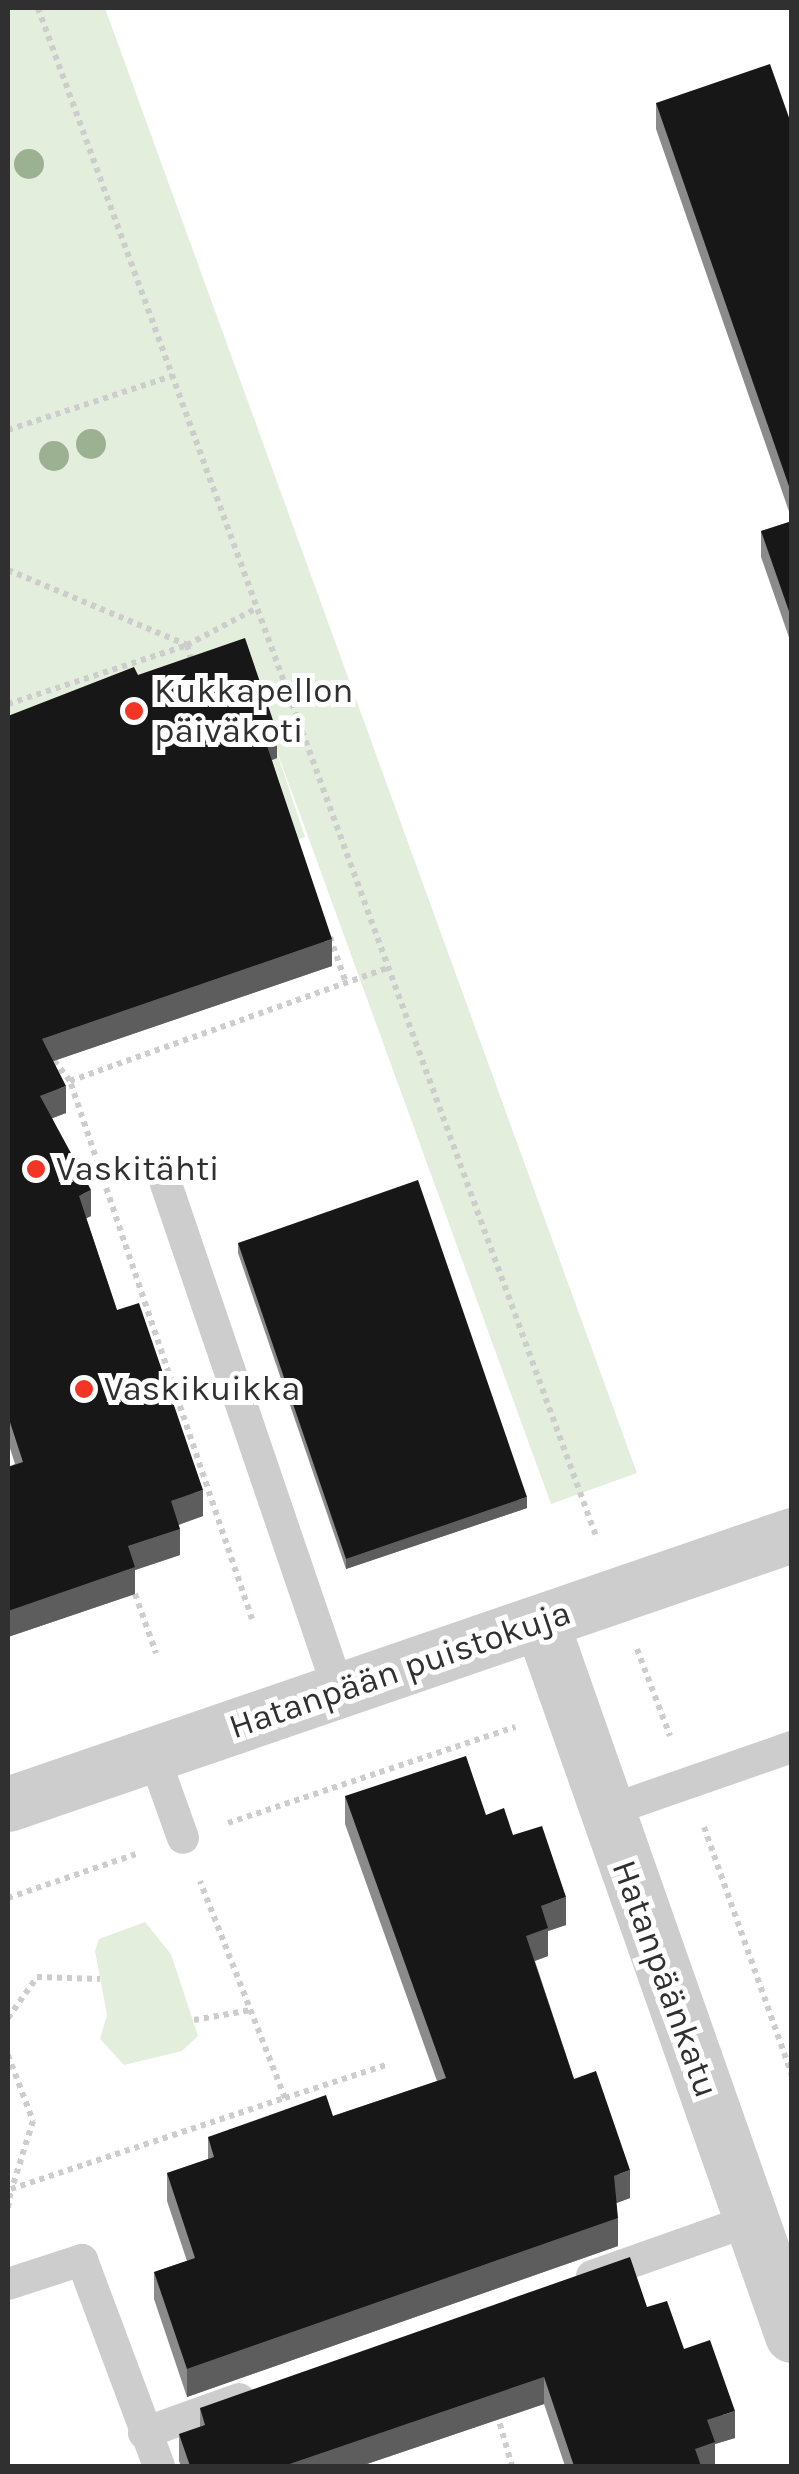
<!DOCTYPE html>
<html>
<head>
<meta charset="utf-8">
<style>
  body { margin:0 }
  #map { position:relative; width:799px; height:2474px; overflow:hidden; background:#fff; font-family:Karla,sans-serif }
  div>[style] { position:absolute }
  .green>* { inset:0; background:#e4eedd }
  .path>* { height:6px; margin-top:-3px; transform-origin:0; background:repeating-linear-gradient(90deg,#cdcdcd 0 5px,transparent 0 10px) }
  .service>* { height:32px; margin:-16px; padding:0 16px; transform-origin:16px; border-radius:16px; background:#cdcdcd }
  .minor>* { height:55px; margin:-27.5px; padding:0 27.5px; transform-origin:27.5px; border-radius:27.5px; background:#cdcdcd }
  .trees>* { width:30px; height:30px; margin:-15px; border-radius:50%; background:#9cb092 }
  .wall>* { inset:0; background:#8b8b8b }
  .shaded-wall>* { inset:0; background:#5d5d5d }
  .building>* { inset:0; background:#171717 }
  .dots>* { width:28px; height:28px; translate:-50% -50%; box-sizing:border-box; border:5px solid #fff; border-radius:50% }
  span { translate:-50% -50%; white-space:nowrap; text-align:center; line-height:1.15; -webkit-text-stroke:10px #fff; paint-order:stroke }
  .poi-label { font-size:35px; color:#303030 }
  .left { translate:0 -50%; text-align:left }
  .street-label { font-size:35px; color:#303030 }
  .frame { position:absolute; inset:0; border:10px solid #303030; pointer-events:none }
</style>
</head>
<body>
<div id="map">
  <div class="green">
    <div style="clip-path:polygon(8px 8px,105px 8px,637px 1473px,551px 1504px,271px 735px,305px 837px,298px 840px,8px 783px)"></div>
    <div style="clip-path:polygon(145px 1922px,171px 1954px,198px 2036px,182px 2051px,124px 2065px,100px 2039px,107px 2015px,95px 1951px,99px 1939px)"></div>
  </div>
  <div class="path">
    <div style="left:38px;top:8px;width:1630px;rotate:69.94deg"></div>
    <div style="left:8px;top:430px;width:173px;rotate:-18.2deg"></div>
    <div style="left:8px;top:570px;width:194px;rotate:22.7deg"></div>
    <div style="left:187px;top:645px;width:18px;rotate:74deg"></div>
    <div style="left:8px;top:704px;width:188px;rotate:-18.2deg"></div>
    <div style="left:187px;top:645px;width:79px;rotate:-27.9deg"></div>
    <div style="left:330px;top:937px;width:49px;rotate:70.8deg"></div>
    <div style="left:54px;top:1061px;width:26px;rotate:51deg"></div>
    <div style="left:135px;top:1594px;width:63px;rotate:70.4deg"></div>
    <div style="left:252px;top:1619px;width:568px;rotate:-108.69deg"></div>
    <div style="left:70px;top:1081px;width:337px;rotate:-19.6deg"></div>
    <div style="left:637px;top:1649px;width:93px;rotate:69.2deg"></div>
    <div style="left:228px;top:1823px;width:303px;rotate:-18.5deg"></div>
    <div style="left:704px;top:1827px;width:264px;rotate:70.5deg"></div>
    <div style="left:8px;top:1898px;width:135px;rotate:-19deg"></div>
    <div style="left:8px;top:2018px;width:50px;rotate:-54.7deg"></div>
    <div style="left:37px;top:1977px;width:63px;rotate:1.8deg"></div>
    <div style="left:194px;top:2020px;width:58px;rotate:-10deg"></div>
    <div style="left:8px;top:2055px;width:71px;rotate:69.3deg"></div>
    <div style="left:33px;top:2121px;width:70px;rotate:107.4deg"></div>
    <div style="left:285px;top:2098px;width:109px;rotate:-18.1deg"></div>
    <div style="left:8px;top:2208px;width:19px;rotate:-81deg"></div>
    <div style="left:11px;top:2189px;width:289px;rotate:-18.4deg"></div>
    <div style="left:285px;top:2098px;width:233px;rotate:-111.4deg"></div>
    <div style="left:497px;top:2414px;width:54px;rotate:73.9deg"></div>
  </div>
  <div class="service">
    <div style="left:166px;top:1184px;width:536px;rotate:71.16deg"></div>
    <div style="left:153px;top:1754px;width:89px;rotate:70.3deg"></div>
    <div style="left:605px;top:1812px;width:198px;rotate:-19.2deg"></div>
    <div style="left:592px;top:2276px;width:169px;rotate:-19.4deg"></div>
    <div style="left:8px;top:2284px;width:78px;rotate:-18deg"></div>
    <div style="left:82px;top:2260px;width:220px;rotate:69.5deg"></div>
    <div style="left:144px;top:2433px;width:101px;rotate:-19.7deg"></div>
  </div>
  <div class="minor">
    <div style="left:541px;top:1622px;width:756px;rotate:70.61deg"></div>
    <div style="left:8px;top:1804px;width:829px;rotate:-18.94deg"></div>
  </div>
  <div class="trees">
    <div style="left:29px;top:164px"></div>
    <div style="left:91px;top:444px"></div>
    <div style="left:54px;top:456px"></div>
  </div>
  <div class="wall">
    <div style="clip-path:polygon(656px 103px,792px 126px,792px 520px,656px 129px)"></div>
    <div style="clip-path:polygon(792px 521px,792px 646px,761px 557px,761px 531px)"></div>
    <div style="clip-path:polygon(138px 675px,277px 758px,272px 760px,332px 966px,53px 1061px,66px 1113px,52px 1118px,91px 1216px,86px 1218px,117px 1310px,203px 1516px,179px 1525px,180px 1555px,135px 1570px,135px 1594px,8px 1637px,8px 1467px,15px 1464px,8px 1442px,8px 716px)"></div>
    <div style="clip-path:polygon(238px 1243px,527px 1508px,346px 1569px,238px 1253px)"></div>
    <div style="clip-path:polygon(345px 1796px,486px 1815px,513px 1835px,566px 1925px,548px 1931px,548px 1956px,535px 1961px,574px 2079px,630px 2198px,616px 2203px,618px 2246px,187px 2397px,154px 2299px,154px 2272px,187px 2261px,167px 2201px,167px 2173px,208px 2159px,208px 2137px,333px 2116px,437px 2081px,345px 1824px)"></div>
    <div style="clip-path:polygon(647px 2307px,684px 2349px,735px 2438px,715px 2444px,715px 2466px,565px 2466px,544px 2404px,361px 2466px,181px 2466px,179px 2461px,179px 2434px,200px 2427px,200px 2408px)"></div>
  </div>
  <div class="shaded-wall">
    <div style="clip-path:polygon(277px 732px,277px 758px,264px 763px,264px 737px)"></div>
    <div style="clip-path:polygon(332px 939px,332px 966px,42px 1065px,42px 1039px)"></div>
    <div style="clip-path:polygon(66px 1086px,66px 1113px,40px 1123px,40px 1096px)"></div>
    <div style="clip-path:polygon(91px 1190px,91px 1216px,79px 1222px,79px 1196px)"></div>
    <div style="clip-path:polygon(203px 1490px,203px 1516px,171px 1527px,171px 1501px)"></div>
    <div style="clip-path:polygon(527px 1497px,527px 1508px,346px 1569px,346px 1559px)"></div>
    <div style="clip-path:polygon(180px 1529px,180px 1555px,135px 1570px,135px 1594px,8px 1637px,8px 1611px,128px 1546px)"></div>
    <div style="clip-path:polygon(566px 1897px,566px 1925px,548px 1931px,548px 1956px,526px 1964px,526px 1936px,541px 1906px)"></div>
    <div style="clip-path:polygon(630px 2170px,630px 2198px,614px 2204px,614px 2176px)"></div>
    <div style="clip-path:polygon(618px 2218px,618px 2246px,187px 2397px,187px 2369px)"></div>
    <div style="clip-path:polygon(544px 2377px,544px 2404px,361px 2466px,284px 2466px)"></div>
    <div style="clip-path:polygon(735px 2411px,735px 2438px,715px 2444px,715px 2466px,695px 2466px,695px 2449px,707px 2420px)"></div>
  </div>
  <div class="building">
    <div style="clip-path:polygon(770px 64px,792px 126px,792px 495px,656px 103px)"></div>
    <div style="clip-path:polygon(792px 521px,792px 620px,761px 531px)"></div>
    <div style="clip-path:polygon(245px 638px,277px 732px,264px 737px,332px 939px,42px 1039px,66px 1086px,40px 1096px,91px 1190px,79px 1196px,117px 1310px,139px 1303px,203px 1490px,171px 1501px,180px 1529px,128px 1546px,135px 1567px,8px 1611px,8px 1467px,23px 1462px,8px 1416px,8px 716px,134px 667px,138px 675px)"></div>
    <div style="clip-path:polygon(418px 1180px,527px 1497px,346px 1559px,238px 1243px)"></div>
    <div style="clip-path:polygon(466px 1756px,486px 1815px,504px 1808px,513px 1835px,542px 1826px,566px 1897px,541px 1906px,548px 1928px,526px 1936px,574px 2079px,596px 2071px,630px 2170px,614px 2176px,618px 2218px,187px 2369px,154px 2272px,195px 2258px,167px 2173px,214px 2157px,208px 2137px,326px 2095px,333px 2116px,446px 2078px,345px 1796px)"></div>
    <div style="clip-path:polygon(630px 2257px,647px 2307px,667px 2301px,684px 2349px,710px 2340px,735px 2411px,707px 2420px,715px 2442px,695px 2449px,701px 2466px,574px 2466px,544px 2377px,284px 2466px,190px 2466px,179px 2434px,205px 2425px,200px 2408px)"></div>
  </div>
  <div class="dots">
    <div style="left:134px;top:711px;background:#f43525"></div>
    <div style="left:36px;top:1169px;background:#f43525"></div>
    <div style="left:84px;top:1389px;background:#f43525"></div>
  </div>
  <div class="poi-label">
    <span class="left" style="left:154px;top:711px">Kukkapellon<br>päiväkoti</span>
    <span class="left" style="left:56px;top:1169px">Vaskitähti</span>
    <span class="left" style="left:104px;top:1389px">Vaskikuikka</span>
  </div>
  <div class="street-label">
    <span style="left:400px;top:1670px;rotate:-19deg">Hatanpään puistokuja</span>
    <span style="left:665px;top:1979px;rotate:70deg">Hatanpäänkatu</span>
  </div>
  <div class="frame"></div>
</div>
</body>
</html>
